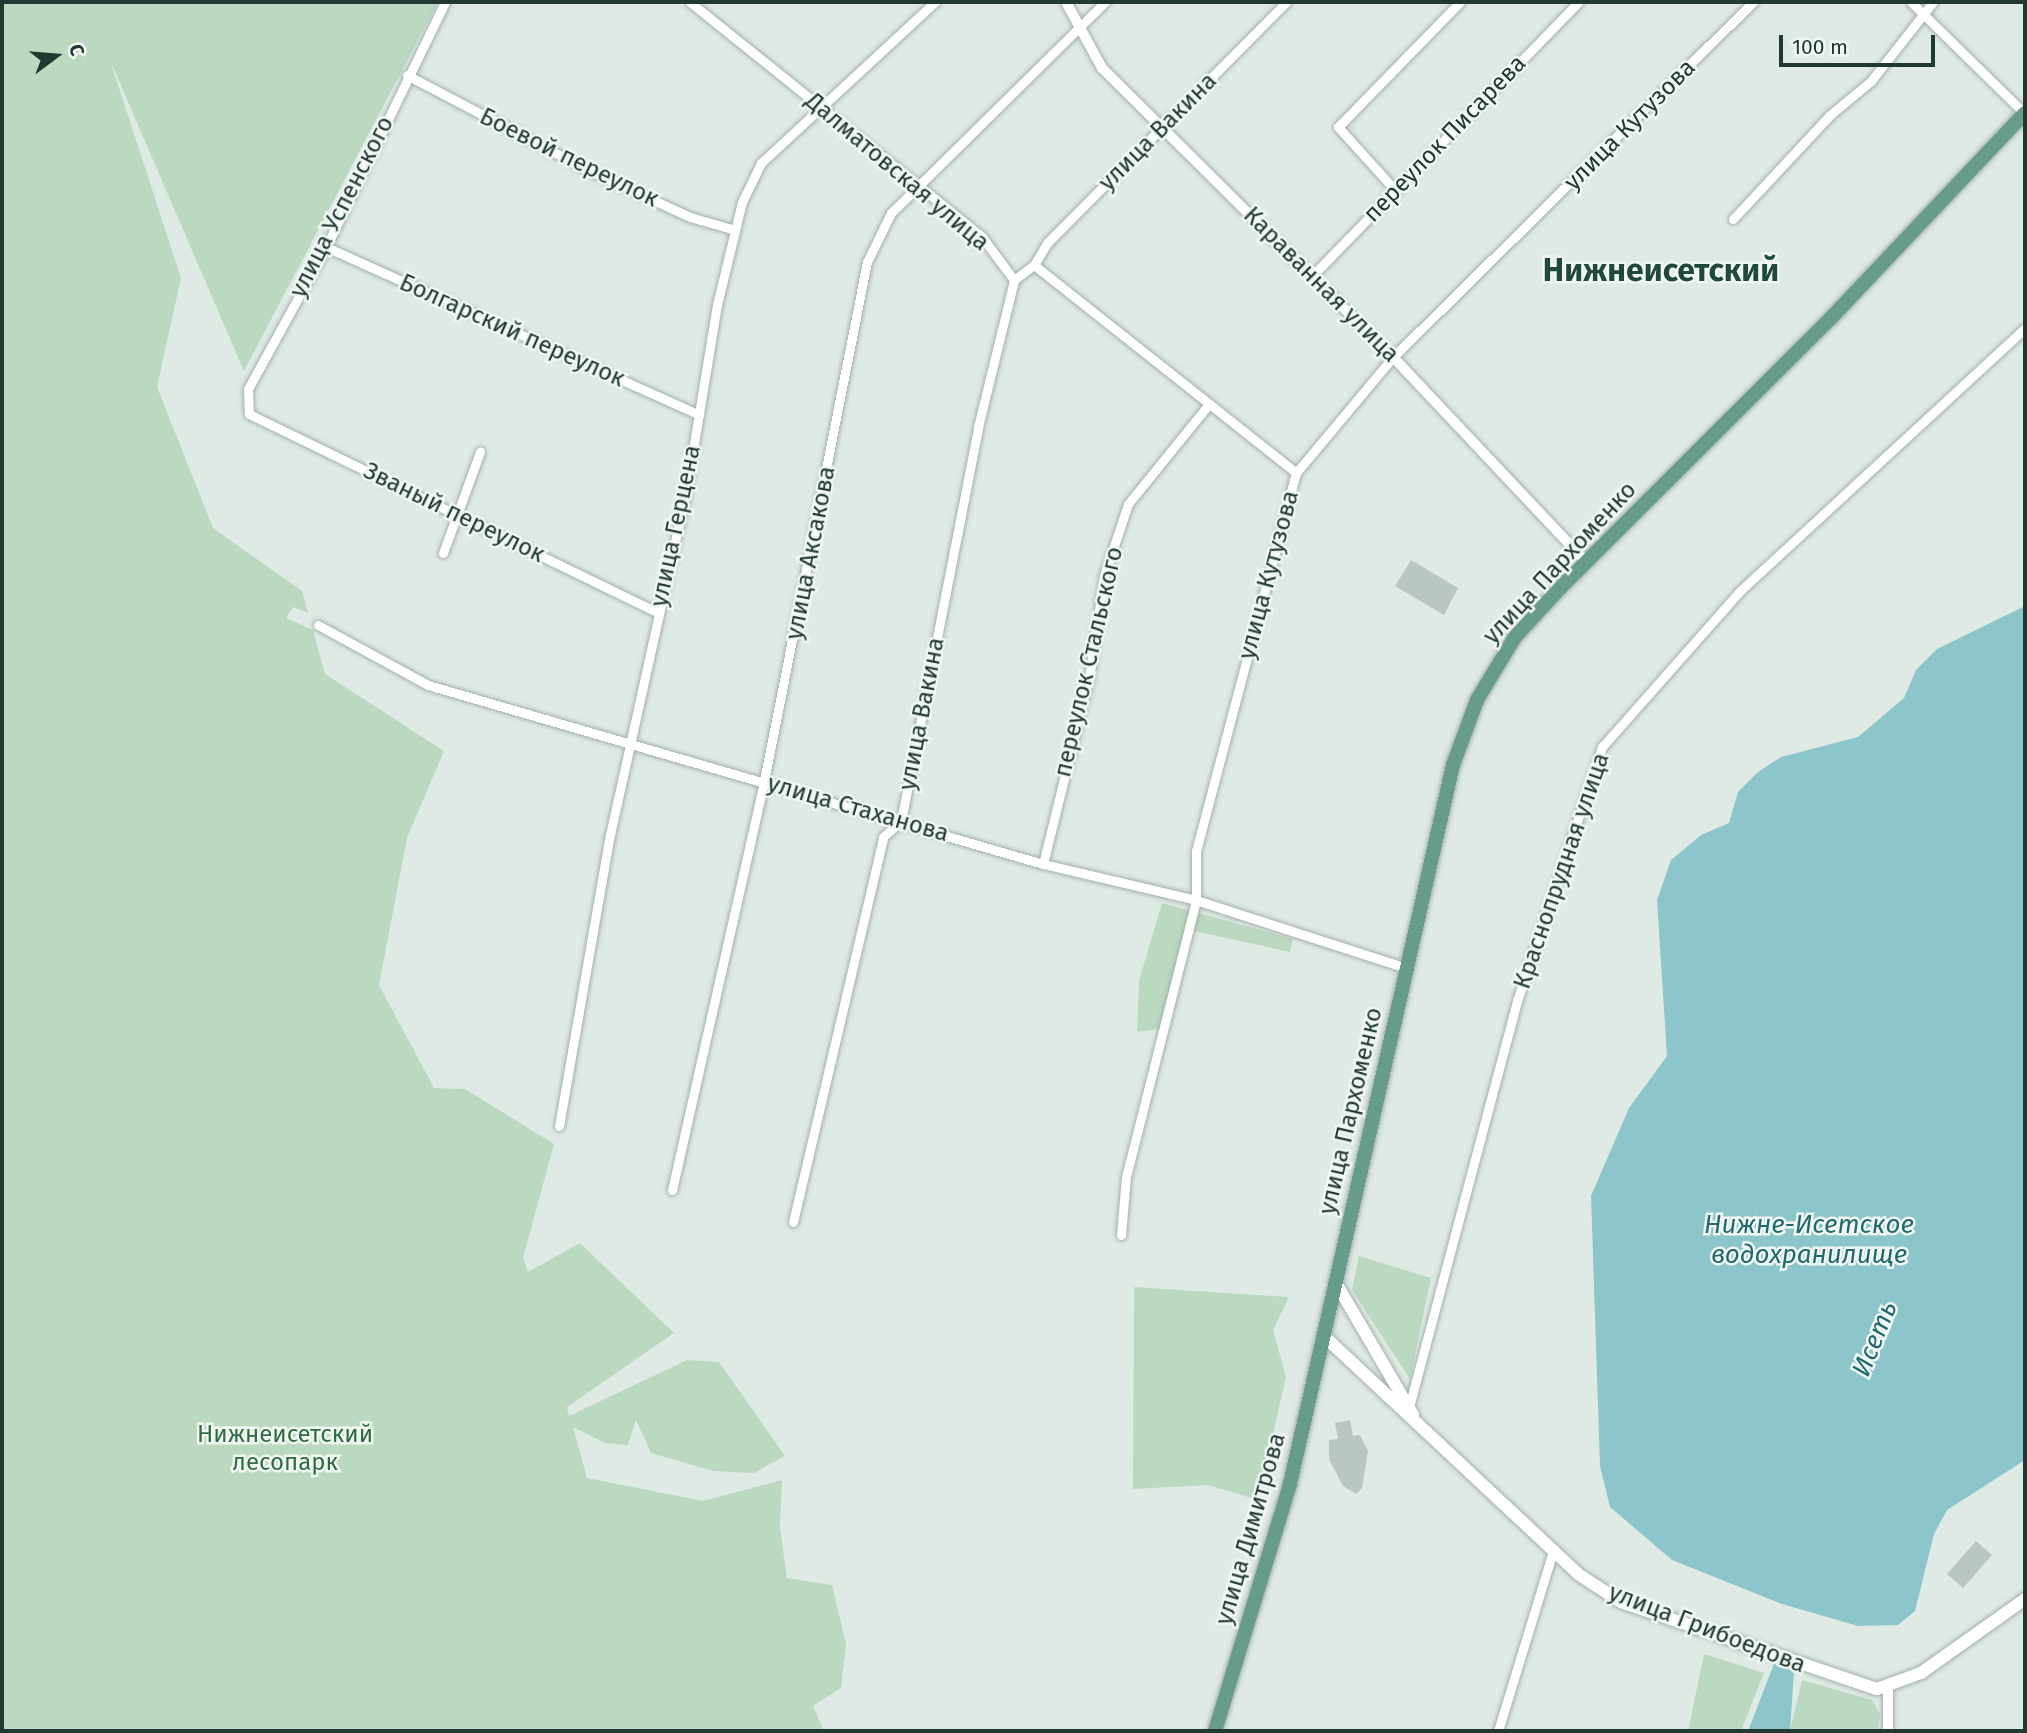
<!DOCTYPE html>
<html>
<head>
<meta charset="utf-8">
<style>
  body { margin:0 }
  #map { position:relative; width:2027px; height:1733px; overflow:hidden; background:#e0eae5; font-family:"Fira Sans",sans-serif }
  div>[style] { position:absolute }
  .green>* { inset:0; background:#bbd9c0 }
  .water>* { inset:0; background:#8cc6cb }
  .building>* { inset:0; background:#b9c7c0 }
  .roads { filter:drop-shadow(0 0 2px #a3b1ab) drop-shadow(0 0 2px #a3b1ab) }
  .minor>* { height:9px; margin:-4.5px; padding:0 4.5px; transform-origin:4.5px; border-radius:4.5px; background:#fff }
  .tertiary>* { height:10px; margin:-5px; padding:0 5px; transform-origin:5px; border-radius:5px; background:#fff }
  .secondary>* { height:12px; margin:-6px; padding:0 6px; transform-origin:6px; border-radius:6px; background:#fff }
  .primary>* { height:14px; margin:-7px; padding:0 7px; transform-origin:7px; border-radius:7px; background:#689c8a }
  span { translate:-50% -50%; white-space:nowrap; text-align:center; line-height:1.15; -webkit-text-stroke:5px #f0f7f3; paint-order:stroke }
  .street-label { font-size:24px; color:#223931 }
  .park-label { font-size:24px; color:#306c42 }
  .water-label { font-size:26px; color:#22696f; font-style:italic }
  .district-label { font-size:32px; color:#20493c; font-weight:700 }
  .frame { position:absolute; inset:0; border:4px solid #223931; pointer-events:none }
  .north { position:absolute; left:21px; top:21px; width:70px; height:70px; -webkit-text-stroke:5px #f0f7f3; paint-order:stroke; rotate:74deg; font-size:19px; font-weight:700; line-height:28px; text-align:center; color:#223931 }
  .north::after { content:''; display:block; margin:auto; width:24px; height:32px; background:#223931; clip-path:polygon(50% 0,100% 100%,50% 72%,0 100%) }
  .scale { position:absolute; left:1779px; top:35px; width:156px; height:32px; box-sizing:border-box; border:4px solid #223931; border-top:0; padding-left:9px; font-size:21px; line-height:24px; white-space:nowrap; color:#223931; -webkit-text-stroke:5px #f0f7f3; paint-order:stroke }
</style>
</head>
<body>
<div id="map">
  <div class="green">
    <div style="clip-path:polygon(2px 2px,438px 2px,244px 371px,110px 60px,181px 278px,157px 387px,213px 528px,302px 591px,308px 613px,293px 607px,286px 618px,313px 630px,325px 674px,444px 751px,407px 838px,379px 985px,434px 1088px,465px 1089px,554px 1144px,523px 1258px,528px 1272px,580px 1243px,674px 1333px,567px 1407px,569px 1416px,687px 1360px,719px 1362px,785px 1456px,754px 1473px,713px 1471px,651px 1453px,636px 1420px,628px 1445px,605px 1443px,573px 1427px,587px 1478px,703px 1501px,782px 1480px,780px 1528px,787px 1578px,832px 1585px,846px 1644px,841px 1688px,813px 1706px,824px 1731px,2px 1731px)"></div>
    <div style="clip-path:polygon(1162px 903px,1293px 939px,1290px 952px,1194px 931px,1159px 1029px,1137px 1032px,1139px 981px)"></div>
    <div style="clip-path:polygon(1359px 1256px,1431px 1278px,1410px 1379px,1352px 1290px)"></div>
    <div style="clip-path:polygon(1134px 1287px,1289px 1297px,1273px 1330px,1286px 1377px,1258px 1500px,1208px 1485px,1133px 1489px)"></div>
    <div style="clip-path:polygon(1704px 1654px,1764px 1673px,1741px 1731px,1688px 1731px)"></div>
    <div style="clip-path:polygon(1802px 1680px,1872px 1700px,1880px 1714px,1878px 1731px,1790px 1731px)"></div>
  </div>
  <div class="water">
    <div style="clip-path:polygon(2025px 606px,2025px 1460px,1947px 1510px,1934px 1534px,1915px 1611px,1898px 1625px,1858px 1626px,1782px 1604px,1672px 1560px,1610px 1507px,1600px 1466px,1591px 1196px,1629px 1108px,1667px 1056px,1657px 900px,1671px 860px,1701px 835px,1729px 823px,1738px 792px,1758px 772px,1781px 757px,1858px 737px,1904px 698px,1916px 670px,1937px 649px)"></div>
    <div style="clip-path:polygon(1774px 1664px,1794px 1671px,1790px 1731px,1748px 1731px)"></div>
  </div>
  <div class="building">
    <div style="clip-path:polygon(1411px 560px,1458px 588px,1444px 615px,1395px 586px)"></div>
    <div style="clip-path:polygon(1350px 1420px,1353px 1436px,1360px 1435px,1368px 1451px,1362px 1488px,1356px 1494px,1343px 1486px,1329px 1459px,1329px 1440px,1338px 1439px,1335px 1423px)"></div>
    <div style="clip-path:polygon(1976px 1541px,1992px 1555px,1963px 1588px,1947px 1574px)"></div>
  </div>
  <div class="roads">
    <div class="minor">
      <div style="left:445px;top:2px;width:272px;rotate:115.9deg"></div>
      <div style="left:326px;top:247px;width:162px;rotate:118.8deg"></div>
      <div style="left:248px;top:389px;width:25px;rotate:88deg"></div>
      <div style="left:249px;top:414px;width:456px;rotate:25.9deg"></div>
      <div style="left:690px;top:2px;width:375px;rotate:38.8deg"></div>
      <div style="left:982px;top:237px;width:54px;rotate:53.3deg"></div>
      <div style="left:1014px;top:280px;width:25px;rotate:-37deg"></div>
      <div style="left:1034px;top:265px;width:335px;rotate:38.4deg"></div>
      <div style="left:1911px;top:2px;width:160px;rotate:44.5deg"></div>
      <div style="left:407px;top:75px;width:204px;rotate:27.7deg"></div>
      <div style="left:588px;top:170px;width:112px;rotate:24.7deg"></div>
      <div style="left:690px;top:217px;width:47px;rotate:16.1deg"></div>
      <div style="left:1395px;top:190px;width:85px;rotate:-132.1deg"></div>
      <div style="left:1338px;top:127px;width:175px;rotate:-45.7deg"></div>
      <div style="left:1733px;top:219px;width:142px;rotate:-47deg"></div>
      <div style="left:1830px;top:115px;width:53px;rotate:-39.7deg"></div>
      <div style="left:1871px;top:81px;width:100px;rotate:-51.9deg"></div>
      <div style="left:326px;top:247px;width:409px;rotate:24.2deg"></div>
      <div style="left:1034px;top:265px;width:27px;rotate:-59deg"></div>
      <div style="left:1048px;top:242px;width:338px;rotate:-45.2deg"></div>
      <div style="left:1312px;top:276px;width:382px;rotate:-45.8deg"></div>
      <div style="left:443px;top:553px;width:108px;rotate:-69.9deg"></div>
      <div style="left:318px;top:625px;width:125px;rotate:28.6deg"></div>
      <div style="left:428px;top:685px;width:641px;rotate:16.23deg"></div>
      <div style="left:1043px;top:864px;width:157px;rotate:13.2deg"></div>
      <div style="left:1196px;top:900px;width:222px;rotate:17.9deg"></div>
      <div style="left:1043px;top:864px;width:198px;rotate:-76.2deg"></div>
      <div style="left:1090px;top:672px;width:97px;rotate:-81.7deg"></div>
      <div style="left:1104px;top:576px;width:76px;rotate:-71.6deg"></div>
      <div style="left:1128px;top:504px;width:129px;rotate:-51deg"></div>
      <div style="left:559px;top:1126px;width:295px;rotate:-80.1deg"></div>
      <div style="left:610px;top:835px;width:345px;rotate:-77.5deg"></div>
      <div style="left:685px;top:498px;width:196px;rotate:-80.6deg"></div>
      <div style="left:717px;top:305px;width:106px;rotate:-76.4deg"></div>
      <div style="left:742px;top:202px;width:43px;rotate:-64deg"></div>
      <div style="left:761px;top:163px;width:237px;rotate:-42.8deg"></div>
      <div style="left:672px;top:1190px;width:419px;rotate:-77.3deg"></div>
      <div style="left:764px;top:781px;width:529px;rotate:-78.78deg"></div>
      <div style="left:867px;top:262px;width:55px;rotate:-63.9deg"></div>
      <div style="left:891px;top:213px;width:301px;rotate:-44.6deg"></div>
      <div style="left:793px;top:1222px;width:395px;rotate:-76.8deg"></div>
      <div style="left:883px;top:837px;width:24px;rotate:-42deg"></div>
      <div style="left:901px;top:821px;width:401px;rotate:-78.9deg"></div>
      <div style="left:978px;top:427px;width:151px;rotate:-76.2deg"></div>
      <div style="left:1121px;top:1235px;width:58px;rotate:-85.1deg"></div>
      <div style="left:1126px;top:1177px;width:286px;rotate:-75.8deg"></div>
      <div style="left:1196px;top:900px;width:49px;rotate:-90deg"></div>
      <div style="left:1196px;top:851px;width:391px;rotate:-75.2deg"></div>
      <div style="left:1296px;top:473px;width:151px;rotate:-50.1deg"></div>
      <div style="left:1393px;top:357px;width:506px;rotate:-44.6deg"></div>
      <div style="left:1409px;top:1407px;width:420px;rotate:-75.1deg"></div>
      <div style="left:1517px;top:1001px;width:268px;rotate:-71.5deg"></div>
      <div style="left:1602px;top:747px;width:208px;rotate:-48.5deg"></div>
      <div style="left:1740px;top:591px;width:388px;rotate:-42.7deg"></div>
      <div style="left:1498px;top:1731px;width:188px;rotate:-73deg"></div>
    </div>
    <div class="tertiary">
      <div style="left:1066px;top:2px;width:75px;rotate:61.4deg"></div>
      <div style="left:1102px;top:68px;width:410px;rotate:44.8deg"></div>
      <div style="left:1393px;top:357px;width:282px;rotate:46.7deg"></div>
      <div style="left:1888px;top:1688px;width:43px;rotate:90deg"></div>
    </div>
    <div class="secondary">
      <div style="left:1336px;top:1283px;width:153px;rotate:59.7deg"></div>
      <div style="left:1326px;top:1338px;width:345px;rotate:43.1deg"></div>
      <div style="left:1578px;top:1574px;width:51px;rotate:33.1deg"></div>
      <div style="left:1621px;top:1602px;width:270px;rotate:18.8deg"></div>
      <div style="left:1877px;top:1689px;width:47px;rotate:-20deg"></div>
      <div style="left:1921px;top:1673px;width:128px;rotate:-35.4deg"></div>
    </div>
    <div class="primary">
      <div style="left:1215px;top:1731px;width:258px;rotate:-73.1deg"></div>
      <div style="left:1290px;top:1484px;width:737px;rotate:-77.23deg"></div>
      <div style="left:1453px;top:765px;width:69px;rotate:-69.7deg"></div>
      <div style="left:1477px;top:700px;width:74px;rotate:-58.9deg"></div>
      <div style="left:1515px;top:637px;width:68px;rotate:-47.4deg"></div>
      <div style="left:1561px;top:587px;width:381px;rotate:-44.9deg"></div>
      <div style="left:1831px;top:318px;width:282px;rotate:-46.6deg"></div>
    </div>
  </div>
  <div class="street-label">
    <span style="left:1630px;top:125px;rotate:-45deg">улица Кутузова</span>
    <span style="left:1158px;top:132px;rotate:-45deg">улица Вакина</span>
    <span style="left:1445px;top:139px;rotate:-46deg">переулок Писарева</span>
    <span style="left:569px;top:158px;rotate:26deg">Боевой переулок</span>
    <span style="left:897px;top:172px;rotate:40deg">Далматовская улица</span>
    <span style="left:342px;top:207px;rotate:-63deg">улица Успенского</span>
    <span style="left:1321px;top:285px;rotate:45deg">Караванная улица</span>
    <span style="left:512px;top:331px;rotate:24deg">Болгарский переулок</span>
    <span style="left:454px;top:513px;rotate:26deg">Званый переулок</span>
    <span style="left:676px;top:526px;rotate:-78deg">улица Герцена</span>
    <span style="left:811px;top:553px;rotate:-79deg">улица Аксакова</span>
    <span style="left:1560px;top:563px;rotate:-47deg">улица Пархоменко</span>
    <span style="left:1269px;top:575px;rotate:-75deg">улица Кутузова</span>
    <span style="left:1089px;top:662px;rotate:-77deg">переулок Стальского</span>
    <span style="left:922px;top:714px;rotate:-79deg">улица Вакина</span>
    <span style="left:858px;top:809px;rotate:16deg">улица Стаханова</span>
    <span style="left:1562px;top:871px;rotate:-71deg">Краснопрудная улица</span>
    <span style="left:1351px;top:1111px;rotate:-77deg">улица Пархоменко</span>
    <span style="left:1251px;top:1529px;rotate:-74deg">улица Димитрова</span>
    <span style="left:1707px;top:1629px;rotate:21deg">улица Грибоедова</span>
  </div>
  <div class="park-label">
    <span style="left:285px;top:1449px">Нижнеисетский<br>лесопарк</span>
  </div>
  <div class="water-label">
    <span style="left:1809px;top:1240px">Нижне-Исетское<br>водохранилище</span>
    <span style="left:1875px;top:1339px;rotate:-68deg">Исеть</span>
  </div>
  <div class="district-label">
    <span style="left:1661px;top:270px">Нижнеисетский</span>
  </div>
  <div class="frame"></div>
  <div class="north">С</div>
  <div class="scale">100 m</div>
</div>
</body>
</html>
